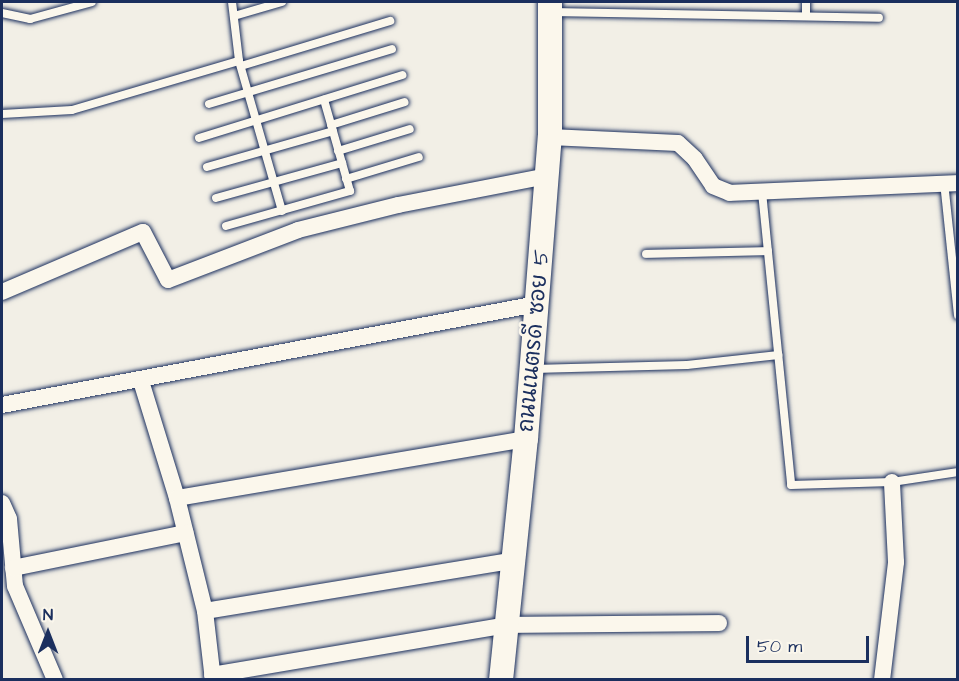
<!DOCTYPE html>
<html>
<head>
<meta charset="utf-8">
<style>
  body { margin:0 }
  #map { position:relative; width:959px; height:681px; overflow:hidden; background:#f2efe6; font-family:"Architects Daughter","Playpen Sans Thai",sans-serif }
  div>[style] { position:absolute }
  .roads { filter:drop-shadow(0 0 2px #1b2f5e) drop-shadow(0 0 2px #1b2f5e) }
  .lane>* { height:8px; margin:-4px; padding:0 4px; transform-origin:4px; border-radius:4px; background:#fbf7ec }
  .street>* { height:16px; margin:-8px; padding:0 8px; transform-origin:8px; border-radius:8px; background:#fbf7ec }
  .secondary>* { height:24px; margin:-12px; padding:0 12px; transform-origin:12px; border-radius:12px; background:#fbf7ec }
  span { translate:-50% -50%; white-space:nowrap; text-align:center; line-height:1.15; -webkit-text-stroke:5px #fbf7ec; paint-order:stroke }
  .street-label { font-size:22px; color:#1b2f5e }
  .frame { position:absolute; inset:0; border:3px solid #1b2f5e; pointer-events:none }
  .north { position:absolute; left:18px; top:603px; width:60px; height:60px; -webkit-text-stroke:4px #fbf7ec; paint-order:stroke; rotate:0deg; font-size:16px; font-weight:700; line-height:24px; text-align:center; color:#1b2f5e }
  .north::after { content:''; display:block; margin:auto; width:21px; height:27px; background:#1b2f5e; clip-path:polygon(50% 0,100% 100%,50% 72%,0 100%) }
  .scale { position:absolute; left:746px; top:636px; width:123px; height:27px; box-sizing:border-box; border:3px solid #1b2f5e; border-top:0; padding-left:8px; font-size:18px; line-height:21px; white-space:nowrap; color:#1b2f5e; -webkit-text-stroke:4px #fbf7ec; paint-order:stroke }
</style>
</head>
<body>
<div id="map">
  <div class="roads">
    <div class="lane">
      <div style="left:232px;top:2px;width:59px;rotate:83.2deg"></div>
      <div style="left:239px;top:61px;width:156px;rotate:74deg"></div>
      <div style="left:551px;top:12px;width:328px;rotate:1deg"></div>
      <div style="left:2px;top:13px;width:29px;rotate:12deg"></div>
      <div style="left:30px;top:19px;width:64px;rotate:-15.3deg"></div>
      <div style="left:234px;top:16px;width:50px;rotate:-16.3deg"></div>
      <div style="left:806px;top:16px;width:14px;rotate:-90deg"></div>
      <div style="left:241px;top:66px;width:156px;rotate:-16.8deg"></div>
      <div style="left:209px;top:104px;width:191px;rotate:-16.7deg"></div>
      <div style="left:2px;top:114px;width:70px;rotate:-3.3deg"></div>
      <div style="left:72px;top:110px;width:174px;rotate:-16.4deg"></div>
      <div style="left:331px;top:125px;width:77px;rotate:-17.3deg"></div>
      <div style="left:199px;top:138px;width:213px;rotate:-17.2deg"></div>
      <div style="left:338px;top:151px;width:75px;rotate:-17deg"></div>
      <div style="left:207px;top:167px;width:131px;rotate:-15.9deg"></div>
      <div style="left:346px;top:179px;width:76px;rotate:-16.8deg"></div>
      <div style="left:944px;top:182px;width:134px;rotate:84deg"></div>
      <div style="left:762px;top:192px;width:294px;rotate:84.3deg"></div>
      <div style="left:791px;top:485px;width:101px;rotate:-1.7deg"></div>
      <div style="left:892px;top:482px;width:67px;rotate:-8.6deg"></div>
      <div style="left:216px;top:198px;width:131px;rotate:-15.5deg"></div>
      <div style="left:226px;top:226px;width:129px;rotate:-15.8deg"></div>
      <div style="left:350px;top:191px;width:95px;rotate:-105.9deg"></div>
      <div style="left:646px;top:254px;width:122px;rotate:-1.4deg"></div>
      <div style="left:533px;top:369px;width:154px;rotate:-1.5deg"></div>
      <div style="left:687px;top:365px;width:92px;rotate:-6.3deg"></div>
    </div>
    <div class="street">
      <div style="left:550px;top:137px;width:128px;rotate:2.7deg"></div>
      <div style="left:678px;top:143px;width:23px;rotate:43deg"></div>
      <div style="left:695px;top:159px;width:32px;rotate:56deg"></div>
      <div style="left:713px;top:186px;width:18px;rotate:22deg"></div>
      <div style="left:730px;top:193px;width:228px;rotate:-2.5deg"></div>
      <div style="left:2px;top:292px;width:153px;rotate:-23.1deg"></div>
      <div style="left:143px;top:232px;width:54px;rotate:62.5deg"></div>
      <div style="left:168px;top:280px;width:139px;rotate:-21deg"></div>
      <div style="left:298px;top:230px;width:103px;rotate:-14deg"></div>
      <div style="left:398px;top:205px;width:152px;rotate:-11deg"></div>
      <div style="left:141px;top:381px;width:122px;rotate:72.9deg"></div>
      <div style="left:177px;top:498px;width:116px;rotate:76.1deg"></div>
      <div style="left:205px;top:611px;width:69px;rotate:83.4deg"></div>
      <div style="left:2px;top:405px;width:544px;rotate:-10.69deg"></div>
      <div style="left:177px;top:498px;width:354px;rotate:-9.6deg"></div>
      <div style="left:2px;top:503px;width:17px;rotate:66deg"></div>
      <div style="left:9px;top:519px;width:67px;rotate:84.9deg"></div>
      <div style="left:15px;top:586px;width:102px;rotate:66.9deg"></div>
      <div style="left:13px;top:568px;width:176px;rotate:-11.5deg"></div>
      <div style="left:205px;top:611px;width:314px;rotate:-9.3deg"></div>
      <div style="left:212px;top:675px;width:299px;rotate:-9.6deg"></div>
      <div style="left:507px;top:625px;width:212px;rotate:-0.5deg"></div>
      <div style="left:882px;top:680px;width:119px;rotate:-83.2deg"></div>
      <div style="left:896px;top:562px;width:80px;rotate:-92.9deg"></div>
    </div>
    <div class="secondary">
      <div style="left:501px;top:680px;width:242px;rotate:-84.1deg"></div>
      <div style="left:526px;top:439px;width:303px;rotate:-85.5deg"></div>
      <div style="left:550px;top:137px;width:135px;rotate:-90deg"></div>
    </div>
  </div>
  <div class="street-label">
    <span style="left:534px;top:341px;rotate:-85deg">ถนนเนตรดี ซอย 5</span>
  </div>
  <div class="frame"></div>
  <div class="north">N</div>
  <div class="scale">50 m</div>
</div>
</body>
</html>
